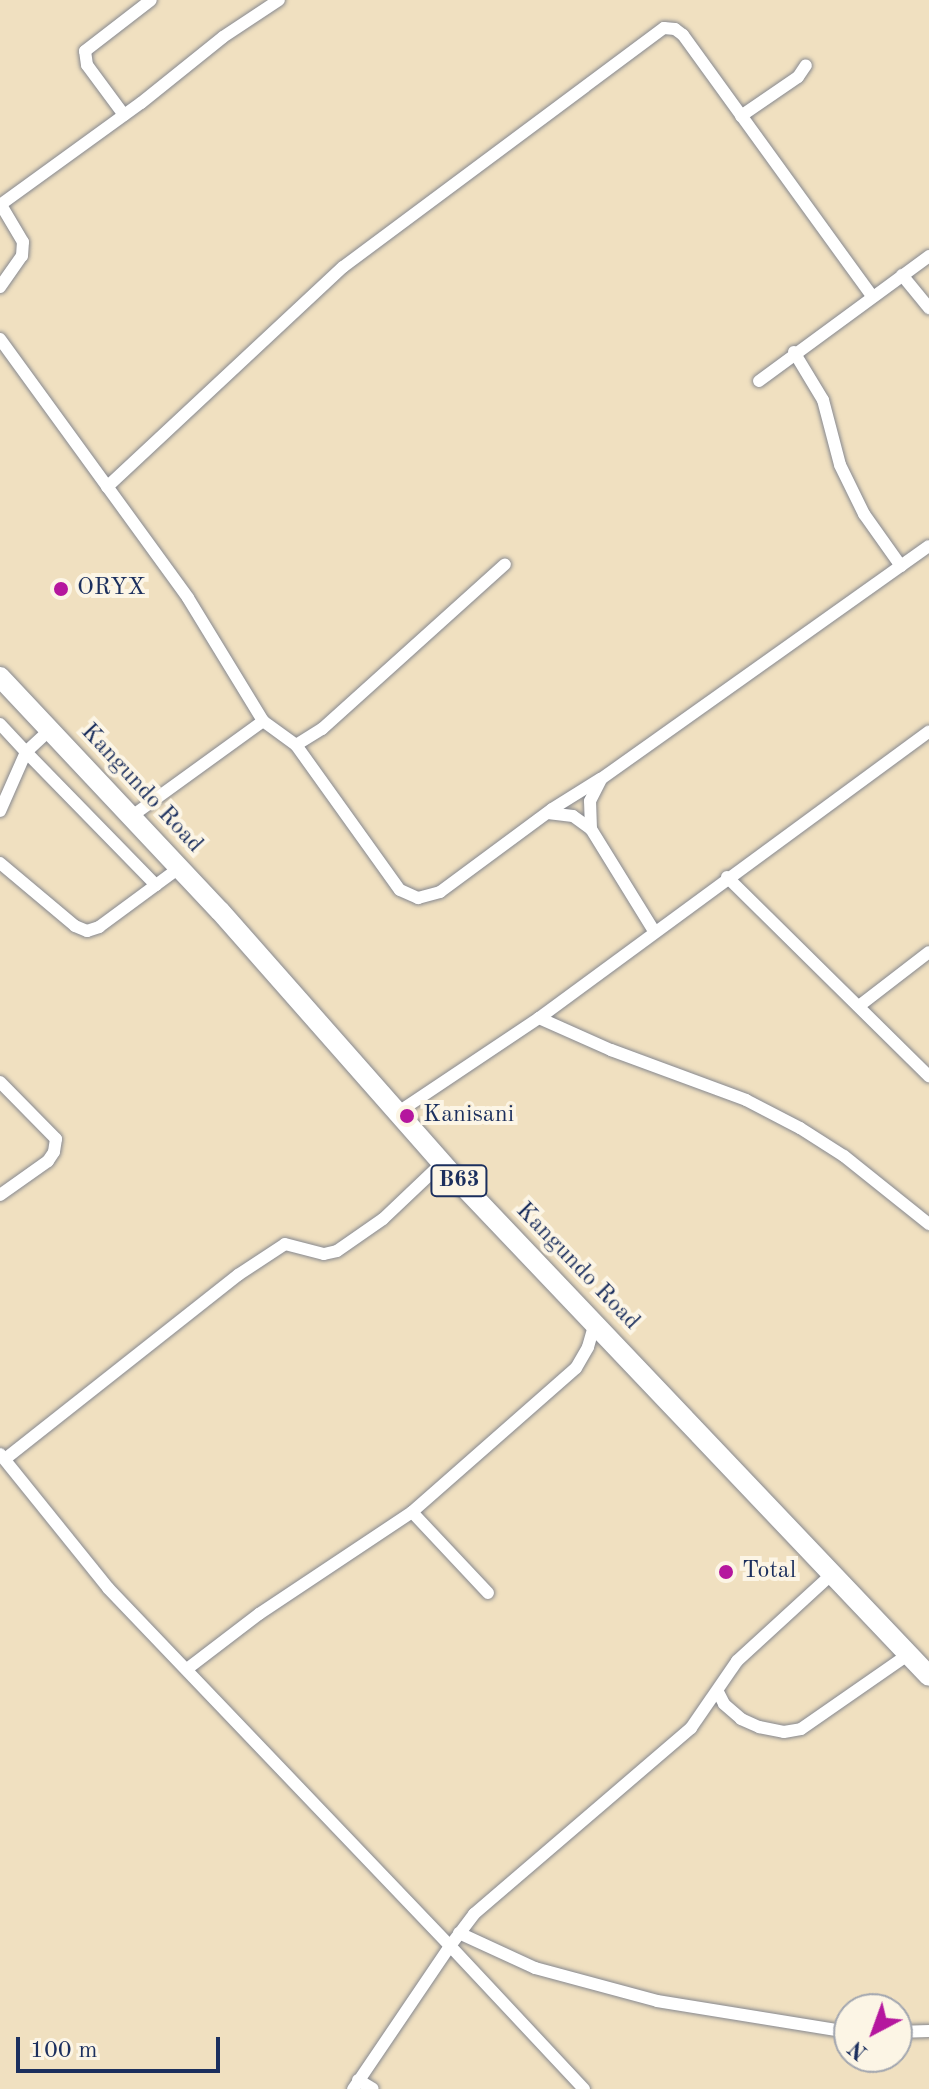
<!DOCTYPE html>
<html>
<head>
<meta charset="utf-8">
<style>
  body { margin:0 }
  #map { position:relative; width:929px; height:2089px; overflow:hidden; background:#f0e0c0; font-family:"Old Standard TT",serif }
  div>[style] { position:absolute }
  .roads { filter:drop-shadow(0 0 2px #86888f) drop-shadow(0 0 2px #86888f) }
  .minor>* { height:12px; margin:-6px; padding:0 6px; transform-origin:6px; border-radius:6px; background:#fff }
  .trunk>* { height:20px; margin:-10px; padding:0 10px; transform-origin:10px; border-radius:10px; background:#fff }
  .dots>* { width:22px; height:22px; translate:-50% -50%; box-sizing:border-box; border:4px solid #fcf5e5; border-radius:50% }
  span { translate:-50% -50%; white-space:nowrap; text-align:center; line-height:1.15; -webkit-text-stroke:8px #fcf5e5; paint-order:stroke }
  .shield-label span { padding:2px 6px; background:#fcf5e5; border:2px solid; border-radius:6px; -webkit-text-stroke-width:0 }
  .shield-label { font-size:22px; color:#1b2f5e; font-weight:700 }
  .poi-label { font-size:24px; color:#1b2f5e }
  .left { translate:0 -50%; text-align:left }
  .street-label { font-size:24px; color:#1b2f5e }
  .north { position:absolute; left:833px; top:1993px; width:80px; height:80px; box-sizing:border-box; background:#fcf5e5; border:2px solid #a2a6af; border-radius:50%; rotate:221deg; font-size:22px; font-weight:700; line-height:32px; text-align:center; color:#1b2f5e }
  .north::after { content:''; display:block; margin:auto; width:28px; height:36px; background:#b5179e; clip-path:polygon(50% 0,100% 100%,50% 72%,0 100%) }
  .scale { position:absolute; left:16px; top:2037px; width:204px; height:36px; box-sizing:border-box; border:4px solid #1b2f5e; border-top:0; padding-left:10px; font-size:24px; line-height:28px; white-space:nowrap; color:#1b2f5e; -webkit-text-stroke:6px #fcf5e5; paint-order:stroke }
</style>
</head>
<body>
<div id="map">
  <div class="roads">
    <div class="minor">
      <div style="left:124px;top:115px;width:62px;rotate:-126.5deg"></div>
      <div style="left:87px;top:65px;width:14px;rotate:-98deg"></div>
      <div style="left:85px;top:51px;width:83px;rotate:-37.7deg"></div>
      <div style="left:741px;top:116px;width:69px;rotate:-34.4deg"></div>
      <div style="left:798px;top:77px;width:14px;rotate:-56deg"></div>
      <div style="left:0;top:205px;width:174px;rotate:-35.9deg"></div>
      <div style="left:141px;top:103px;width:105px;rotate:-38.8deg"></div>
      <div style="left:223px;top:37px;width:67px;rotate:-33.5deg"></div>
      <div style="left:902px;top:275px;width:43px;rotate:50.7deg"></div>
      <div style="left:0;top:287px;width:38px;rotate:-55deg"></div>
      <div style="left:22px;top:256px;width:14px;rotate:-86deg"></div>
      <div style="left:23px;top:242px;width:43px;rotate:-120.7deg"></div>
      <div style="left:0;top:339px;width:320px;rotate:54deg"></div>
      <div style="left:188px;top:598px;width:144px;rotate:58.6deg"></div>
      <div style="left:263px;top:721px;width:41px;rotate:36deg"></div>
      <div style="left:296px;top:745px;width:31px;rotate:-32deg"></div>
      <div style="left:322px;top:729px;width:246px;rotate:-42deg"></div>
      <div style="left:794px;top:352px;width:56px;rotate:58.9deg"></div>
      <div style="left:823px;top:400px;width:67px;rotate:75.3deg"></div>
      <div style="left:840px;top:465px;width:55px;rotate:63.9deg"></div>
      <div style="left:864px;top:514px;width:64px;rotate:54.6deg"></div>
      <div style="left:759px;top:381px;width:211px;rotate:-36.3deg"></div>
      <div style="left:107px;top:487px;width:323px;rotate:-43deg"></div>
      <div style="left:343px;top:267px;width:400px;rotate:-36.7deg"></div>
      <div style="left:664px;top:28px;width:11px;rotate:5deg"></div>
      <div style="left:675px;top:29px;width:10px;rotate:37deg"></div>
      <div style="left:683px;top:35px;width:322px;rotate:54.1deg"></div>
      <div style="left:0;top:724px;width:38px;rotate:47deg"></div>
      <div style="left:26px;top:752px;width:34px;rotate:-43deg"></div>
      <div style="left:296px;top:745px;width:178px;rotate:54.4deg"></div>
      <div style="left:400px;top:890px;width:20px;rotate:24deg"></div>
      <div style="left:418px;top:898px;width:23px;rotate:-15deg"></div>
      <div style="left:440px;top:892px;width:139px;rotate:-36.5deg"></div>
      <div style="left:552px;top:809px;width:57px;rotate:-32deg"></div>
      <div style="left:0;top:811px;width:64px;rotate:-66.2deg"></div>
      <div style="left:26px;top:752px;width:186px;rotate:45.7deg"></div>
      <div style="left:548px;top:813px;width:25px;rotate:7deg"></div>
      <div style="left:573px;top:816px;width:22px;rotate:36deg"></div>
      <div style="left:132px;top:816px;width:162px;rotate:-35.9deg"></div>
      <div style="left:0;top:863px;width:98px;rotate:40deg"></div>
      <div style="left:75px;top:926px;width:13px;rotate:23deg"></div>
      <div style="left:87px;top:931px;width:13px;rotate:-18deg"></div>
      <div style="left:99px;top:927px;width:99px;rotate:-36.4deg"></div>
      <div style="left:727px;top:877px;width:284px;rotate:44.6deg"></div>
      <div style="left:654px;top:931px;width:120px;rotate:-121.7deg"></div>
      <div style="left:591px;top:829px;width:28px;rotate:-92deg"></div>
      <div style="left:590px;top:801px;width:25px;rotate:-63deg"></div>
      <div style="left:601px;top:779px;width:402px;rotate:-35.4deg"></div>
      <div style="left:859px;top:1006px;width:88px;rotate:-37.6deg"></div>
      <div style="left:539px;top:1018px;width:79px;rotate:24deg"></div>
      <div style="left:611px;top:1050px;width:144px;rotate:20.3deg"></div>
      <div style="left:746px;top:1100px;width:61px;rotate:27.4deg"></div>
      <div style="left:800px;top:1128px;width:52px;rotate:32.5deg"></div>
      <div style="left:844px;top:1156px;width:109px;rotate:38.7deg"></div>
      <div style="left:0;top:1082px;width:80px;rotate:45.5deg"></div>
      <div style="left:56px;top:1139px;width:13px;rotate:99deg"></div>
      <div style="left:54px;top:1152px;width:11px;rotate:124deg"></div>
      <div style="left:48px;top:1161px;width:59px;rotate:144.7deg"></div>
      <div style="left:397px;top:1113px;width:171px;rotate:-33.8deg"></div>
      <div style="left:539px;top:1018px;width:484px;rotate:-36.3deg"></div>
      <div style="left:0;top:1454px;width:172px;rotate:51.1deg"></div>
      <div style="left:108px;top:1588px;width:495px;rotate:46.3deg"></div>
      <div style="left:450px;top:1946px;width:173px;rotate:124.1deg"></div>
      <div style="left:5px;top:1459px;width:297px;rotate:-38.3deg"></div>
      <div style="left:238px;top:1275px;width:56px;rotate:-33.4deg"></div>
      <div style="left:285px;top:1244px;width:40px;rotate:14.4deg"></div>
      <div style="left:324px;top:1254px;width:13px;rotate:-13deg"></div>
      <div style="left:337px;top:1251px;width:56px;rotate:-34.8deg"></div>
      <div style="left:383px;top:1219px;width:83px;rotate:-43.5deg"></div>
      <div style="left:412px;top:1512px;width:111px;rotate:46.8deg"></div>
      <div style="left:187px;top:1669px;width:91px;rotate:-37.4deg"></div>
      <div style="left:259px;top:1614px;width:184px;rotate:-33.7deg"></div>
      <div style="left:412px;top:1512px;width:218px;rotate:-41.3deg"></div>
      <div style="left:576px;top:1368px;width:24px;rotate:-60deg"></div>
      <div style="left:588px;top:1347px;width:26px;rotate:-74deg"></div>
      <div style="left:718px;top:1692px;width:13px;rotate:63deg"></div>
      <div style="left:724px;top:1704px;width:23px;rotate:41deg"></div>
      <div style="left:741px;top:1719px;width:20px;rotate:24deg"></div>
      <div style="left:759px;top:1727px;width:25px;rotate:11deg"></div>
      <div style="left:784px;top:1732px;width:17px;rotate:-10deg"></div>
      <div style="left:801px;top:1729px;width:131px;rotate:-34.8deg"></div>
      <div style="left:459px;top:1933px;width:84px;rotate:24.7deg"></div>
      <div style="left:535px;top:1968px;width:126px;rotate:15.1deg"></div>
      <div style="left:657px;top:2001px;width:194px;rotate:9.2deg"></div>
      <div style="left:897px;top:2032px;width:32px;rotate:-2deg"></div>
      <div style="left:358px;top:2080px;width:17px;rotate:31deg"></div>
      <div style="left:584px;top:2089px;width:196px;rotate:-133.1deg"></div>
      <div style="left:450px;top:1946px;width:40px;rotate:-53deg"></div>
      <div style="left:474px;top:1914px;width:286px;rotate:-40.6deg"></div>
      <div style="left:691px;top:1728px;width:81px;rotate:-55.5deg"></div>
      <div style="left:737px;top:1661px;width:129px;rotate:-42.5deg"></div>
    </div>
    <div class="trunk">
      <div style="left:0;top:677px;width:321px;rotate:46.8deg"></div>
      <div style="left:220px;top:911px;width:351px;rotate:48.6deg"></div>
      <div style="left:452px;top:1174px;width:692px;rotate:46.46deg"></div>
    </div>
  </div>
  <div class="dots">
    <div style="left:61px;top:589px;background:#b5179e"></div>
    <div style="left:407px;top:1116px;background:#b5179e"></div>
    <div style="left:726px;top:1572px;background:#b5179e"></div>
  </div>
  <div class="shield-label">
    <span style="left:459px;top:1181px">B63</span>
  </div>
  <div class="poi-label">
    <span class="left" style="left:77px;top:589px">ORYX</span>
    <span class="left" style="left:423px;top:1116px">Kanisani</span>
    <span class="left" style="left:742px;top:1572px">Total</span>
  </div>
  <div class="street-label">
    <span style="left:141px;top:789px;rotate:47deg">Kangundo Road</span>
    <span style="left:577px;top:1267px;rotate:46deg">Kangundo Road</span>
  </div>
  <div class="north">N</div>
  <div class="scale">100 m</div>
</div>
</body>
</html>
